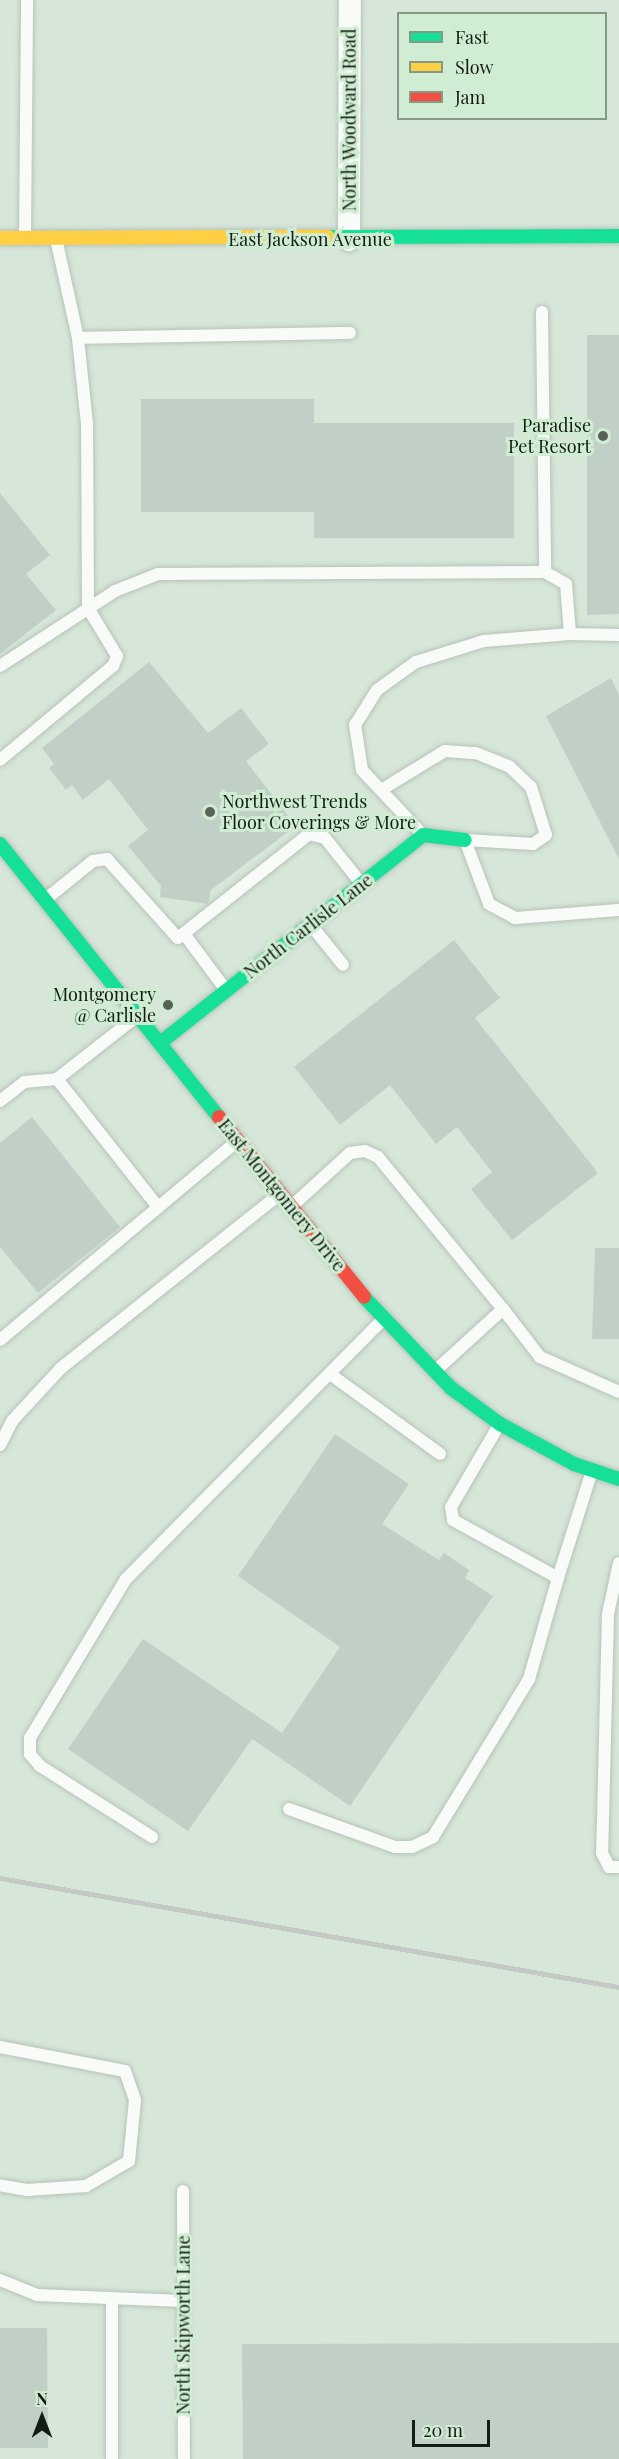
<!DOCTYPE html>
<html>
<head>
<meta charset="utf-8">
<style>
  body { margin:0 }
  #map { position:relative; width:619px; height:2459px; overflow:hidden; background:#d6e6d8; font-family:"Playfair Display",serif }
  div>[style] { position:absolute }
  .building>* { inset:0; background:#c1d0c7 }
  .roads { filter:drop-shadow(0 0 2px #b7c3b9) drop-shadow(0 0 2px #b7c3b9) }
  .lane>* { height:12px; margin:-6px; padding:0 6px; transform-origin:6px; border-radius:6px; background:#f9fbf9 }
  .street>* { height:22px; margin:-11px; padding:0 11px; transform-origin:11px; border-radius:11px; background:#f9fbf9 }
  .fast>* { height:14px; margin:-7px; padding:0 7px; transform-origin:7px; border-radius:7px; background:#16e098 }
  .slow>* { height:14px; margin:-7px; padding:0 7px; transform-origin:7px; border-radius:7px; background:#ffcf43 }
  .jam>* { height:14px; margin:-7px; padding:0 7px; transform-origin:7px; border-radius:7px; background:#f24e42 }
  .rail>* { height:4.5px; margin:-2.25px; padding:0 2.25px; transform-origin:2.25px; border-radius:2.25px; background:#c4c9c5 }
  .dots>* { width:16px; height:16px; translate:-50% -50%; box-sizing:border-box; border:3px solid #d0ecd3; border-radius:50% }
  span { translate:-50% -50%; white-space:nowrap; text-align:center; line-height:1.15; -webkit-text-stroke:6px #d0ecd3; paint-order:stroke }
  .street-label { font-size:18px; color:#121c13 }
  .poi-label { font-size:18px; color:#121c13 }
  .right { translate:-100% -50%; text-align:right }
  .left { translate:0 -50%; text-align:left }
  .legend { position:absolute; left:397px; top:12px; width:210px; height:108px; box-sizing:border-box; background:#d0ecd3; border:2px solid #849986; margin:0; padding:8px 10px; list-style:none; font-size:18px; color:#121c13 }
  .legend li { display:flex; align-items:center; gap:12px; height:30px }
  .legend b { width:30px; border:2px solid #849986 }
  .north { position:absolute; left:12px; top:2387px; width:60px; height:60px; -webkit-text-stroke:4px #d0ecd3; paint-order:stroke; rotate:0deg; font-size:16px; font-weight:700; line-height:24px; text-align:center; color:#121c13 }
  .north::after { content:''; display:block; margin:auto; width:21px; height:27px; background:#121c13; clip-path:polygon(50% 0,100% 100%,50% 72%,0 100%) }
  .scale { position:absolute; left:412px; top:2420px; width:78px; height:27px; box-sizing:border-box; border:3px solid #121c13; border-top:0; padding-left:8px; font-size:18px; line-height:21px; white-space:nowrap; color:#121c13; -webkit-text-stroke:4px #d0ecd3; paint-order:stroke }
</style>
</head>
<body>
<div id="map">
  <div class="building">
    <div style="clip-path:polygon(587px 335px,619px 335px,619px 614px,587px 615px)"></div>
    <div style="clip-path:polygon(141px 399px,314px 399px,314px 423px,514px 423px,514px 538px,314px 538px,314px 512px,141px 512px)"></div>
    <div style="clip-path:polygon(0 493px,50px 555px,26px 574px,56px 610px,0 654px)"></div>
    <div style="clip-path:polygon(149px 662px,208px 733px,241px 708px,269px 744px,246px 761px,296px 826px,211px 890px,208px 904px,160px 897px,161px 886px,128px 846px,148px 830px,109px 779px,83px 800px,72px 785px,66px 790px,49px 768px,54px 764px,42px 748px)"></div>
    <div style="clip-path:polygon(611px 678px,619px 695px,619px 859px,546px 716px)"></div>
    <div style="clip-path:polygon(454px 940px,500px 998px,475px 1018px,598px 1173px,512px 1240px,471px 1189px,492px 1172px,457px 1127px,436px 1144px,390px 1085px,340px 1125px,294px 1067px)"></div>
    <div style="clip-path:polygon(32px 1117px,120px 1227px,38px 1293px,0 1247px,0 1143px)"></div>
    <div style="clip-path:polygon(595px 1248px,619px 1248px,619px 1339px,592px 1339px)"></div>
    <div style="clip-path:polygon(335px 1434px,409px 1484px,382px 1524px,439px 1560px,444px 1553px,469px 1570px,465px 1578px,493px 1596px,350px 1806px,252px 1739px,188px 1831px,68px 1749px,143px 1639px,282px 1733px,340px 1647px,238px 1576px)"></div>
    <div style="clip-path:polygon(0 2328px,47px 2328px,48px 2448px,0 2448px)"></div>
    <div style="clip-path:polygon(619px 2343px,619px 2459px,243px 2459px,242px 2344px)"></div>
  </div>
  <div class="roads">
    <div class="lane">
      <div style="left:25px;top:237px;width:237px;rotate:-89.5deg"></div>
      <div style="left:542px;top:312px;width:260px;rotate:89.3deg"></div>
      <div style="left:78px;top:338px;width:272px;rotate:-1.1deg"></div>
      <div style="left:0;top:666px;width:137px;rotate:-33.1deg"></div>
      <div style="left:115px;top:591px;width:46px;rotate:-21.6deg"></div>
      <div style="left:158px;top:574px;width:387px;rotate:-0.3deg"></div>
      <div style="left:545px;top:572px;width:24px;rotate:30deg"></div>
      <div style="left:566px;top:584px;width:50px;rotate:85.4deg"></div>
      <div style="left:570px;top:634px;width:49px;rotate:1.2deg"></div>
      <div style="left:0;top:760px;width:147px;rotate:-39.8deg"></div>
      <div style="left:113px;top:666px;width:11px;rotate:-68deg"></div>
      <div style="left:117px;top:656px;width:56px;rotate:-121.1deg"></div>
      <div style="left:88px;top:608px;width:184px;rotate:-90.3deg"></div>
      <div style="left:87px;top:424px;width:86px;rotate:-96deg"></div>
      <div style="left:78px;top:338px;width:101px;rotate:-102.5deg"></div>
      <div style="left:381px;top:790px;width:75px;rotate:-31.4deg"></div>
      <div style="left:445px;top:751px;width:31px;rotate:4deg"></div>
      <div style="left:476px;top:753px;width:35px;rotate:22deg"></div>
      <div style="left:509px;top:766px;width:30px;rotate:44deg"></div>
      <div style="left:531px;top:787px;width:50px;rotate:72.6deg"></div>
      <div style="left:546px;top:835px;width:16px;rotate:145deg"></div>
      <div style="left:533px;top:844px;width:68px;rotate:-176.6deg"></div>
      <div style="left:465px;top:840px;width:68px;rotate:69.4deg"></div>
      <div style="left:489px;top:904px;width:30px;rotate:28deg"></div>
      <div style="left:515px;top:918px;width:104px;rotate:-4.4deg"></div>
      <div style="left:422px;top:834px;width:88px;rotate:-133.2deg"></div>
      <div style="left:362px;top:770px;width:46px;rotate:-98.8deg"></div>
      <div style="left:355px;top:725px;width:41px;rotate:-57.8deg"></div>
      <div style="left:377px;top:690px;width:48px;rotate:-35.7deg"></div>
      <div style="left:416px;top:662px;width:71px;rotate:-17.2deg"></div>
      <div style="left:484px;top:641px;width:86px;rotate:-4.7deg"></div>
      <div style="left:46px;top:899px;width:60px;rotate:-39deg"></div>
      <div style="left:93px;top:861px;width:14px;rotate:-8deg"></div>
      <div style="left:107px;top:859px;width:106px;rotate:48.1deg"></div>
      <div style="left:178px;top:938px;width:167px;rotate:-38.4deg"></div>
      <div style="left:309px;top:834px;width:16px;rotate:14deg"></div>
      <div style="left:325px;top:838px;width:56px;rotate:51.5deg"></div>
      <div style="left:311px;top:925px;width:51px;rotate:51.3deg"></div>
      <div style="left:185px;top:935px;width:69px;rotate:53.3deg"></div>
      <div style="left:57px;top:1079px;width:163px;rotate:51.7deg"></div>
      <div style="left:0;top:1101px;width:31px;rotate:-38deg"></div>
      <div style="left:24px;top:1082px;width:33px;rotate:-5deg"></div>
      <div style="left:57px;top:1079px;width:102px;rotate:-38.2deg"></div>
      <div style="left:292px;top:1206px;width:79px;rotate:-42.4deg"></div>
      <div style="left:350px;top:1153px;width:15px;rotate:-8deg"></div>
      <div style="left:365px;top:1151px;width:14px;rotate:25deg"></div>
      <div style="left:378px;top:1157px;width:197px;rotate:50.6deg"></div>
      <div style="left:503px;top:1309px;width:92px;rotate:137.6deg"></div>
      <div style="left:503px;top:1309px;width:61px;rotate:52.4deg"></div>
      <div style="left:540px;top:1357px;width:86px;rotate:23.9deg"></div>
      <div style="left:0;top:1340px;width:311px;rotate:-40deg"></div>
      <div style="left:330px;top:1374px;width:136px;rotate:36deg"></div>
      <div style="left:499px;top:1425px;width:95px;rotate:120.3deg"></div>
      <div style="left:451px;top:1507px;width:13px;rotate:81deg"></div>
      <div style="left:453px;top:1520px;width:120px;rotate:28.9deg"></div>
      <div style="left:558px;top:1578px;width:112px;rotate:-72.4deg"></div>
      <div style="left:0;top:1445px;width:28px;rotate:-63deg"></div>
      <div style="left:13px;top:1420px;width:71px;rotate:-47.3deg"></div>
      <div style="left:61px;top:1368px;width:280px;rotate:-38.5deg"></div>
      <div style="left:619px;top:1563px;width:52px;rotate:102.2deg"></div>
      <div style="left:608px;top:1614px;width:239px;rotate:91.4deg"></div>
      <div style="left:602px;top:1853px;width:16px;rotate:63deg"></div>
      <div style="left:609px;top:1867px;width:10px"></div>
      <div style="left:289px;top:1809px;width:113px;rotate:19.7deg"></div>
      <div style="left:395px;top:1847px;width:17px"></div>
      <div style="left:412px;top:1847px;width:23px;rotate:-25deg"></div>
      <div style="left:433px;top:1837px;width:185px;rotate:-58.7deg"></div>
      <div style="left:529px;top:1679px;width:105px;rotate:-74deg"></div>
      <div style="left:152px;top:1837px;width:133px;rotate:-147.6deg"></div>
      <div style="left:40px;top:1766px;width:16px;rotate:-130deg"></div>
      <div style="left:30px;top:1754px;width:16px;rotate:-90deg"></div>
      <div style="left:30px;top:1738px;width:186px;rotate:-58.9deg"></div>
      <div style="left:126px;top:1579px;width:363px;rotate:-45.3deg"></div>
      <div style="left:0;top:2047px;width:127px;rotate:10.9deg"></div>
      <div style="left:125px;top:2071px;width:31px;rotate:71deg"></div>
      <div style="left:135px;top:2100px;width:61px;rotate:95.6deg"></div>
      <div style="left:129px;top:2161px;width:50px;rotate:149.8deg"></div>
      <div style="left:86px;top:2186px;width:59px;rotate:176.1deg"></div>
      <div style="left:27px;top:2190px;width:27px;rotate:-170deg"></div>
      <div style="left:183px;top:2191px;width:268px;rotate:89.8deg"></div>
      <div style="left:0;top:2280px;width:40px;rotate:22deg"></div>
      <div style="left:37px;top:2295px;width:146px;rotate:2.4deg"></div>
      <div style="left:112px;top:2299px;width:160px;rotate:90deg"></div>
    </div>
    <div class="street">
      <div style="left:349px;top:240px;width:240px;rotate:-89.8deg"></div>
    </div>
    <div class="fast">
      <div style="left:328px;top:237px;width:291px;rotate:-0.2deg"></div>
      <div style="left:0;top:844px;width:350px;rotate:51.3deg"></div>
      <div style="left:160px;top:1043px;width:335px;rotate:-38.3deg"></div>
      <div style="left:423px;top:835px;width:42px;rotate:6.8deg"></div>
      <div style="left:364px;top:1297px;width:126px;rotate:46.3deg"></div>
      <div style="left:451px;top:1388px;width:61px;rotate:36.3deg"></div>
      <div style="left:500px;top:1424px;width:84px;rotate:28.4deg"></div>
      <div style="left:574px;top:1464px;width:47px;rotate:18.4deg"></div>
    </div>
    <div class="slow">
      <div style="left:0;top:238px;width:328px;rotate:-0.2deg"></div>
    </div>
    <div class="jam">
      <div style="left:219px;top:1117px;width:231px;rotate:51.1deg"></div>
    </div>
  </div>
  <div class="rail">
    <div style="left:0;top:1878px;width:629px;rotate:9.99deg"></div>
  </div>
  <div class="dots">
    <div style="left:603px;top:436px;background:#576358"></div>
    <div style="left:210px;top:812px;background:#576358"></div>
    <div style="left:168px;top:1005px;background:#576358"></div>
  </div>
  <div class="street-label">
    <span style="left:349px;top:120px;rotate:-90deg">North Woodward Road</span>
    <span style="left:310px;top:239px">East Jackson Avenue</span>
    <span style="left:308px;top:926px;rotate:-38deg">North Carlisle Lane</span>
    <span style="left:282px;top:1195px;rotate:51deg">East Montgomery Drive</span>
    <span style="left:183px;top:2325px;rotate:-90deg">North Skipworth Lane</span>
  </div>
  <div class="poi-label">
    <span class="right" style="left:591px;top:436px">Paradise<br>Pet Resort</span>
    <span class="left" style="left:222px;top:812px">Northwest Trends<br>Floor Coverings &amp; More</span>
    <span class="right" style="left:156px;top:1005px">Montgomery<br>@ Carlisle</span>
  </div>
  <ul class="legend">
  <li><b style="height:8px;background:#16e098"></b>Fast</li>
  <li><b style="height:8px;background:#ffcf43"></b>Slow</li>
  <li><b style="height:8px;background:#f24e42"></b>Jam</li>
  </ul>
  <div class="north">N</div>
  <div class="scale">20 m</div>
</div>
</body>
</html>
